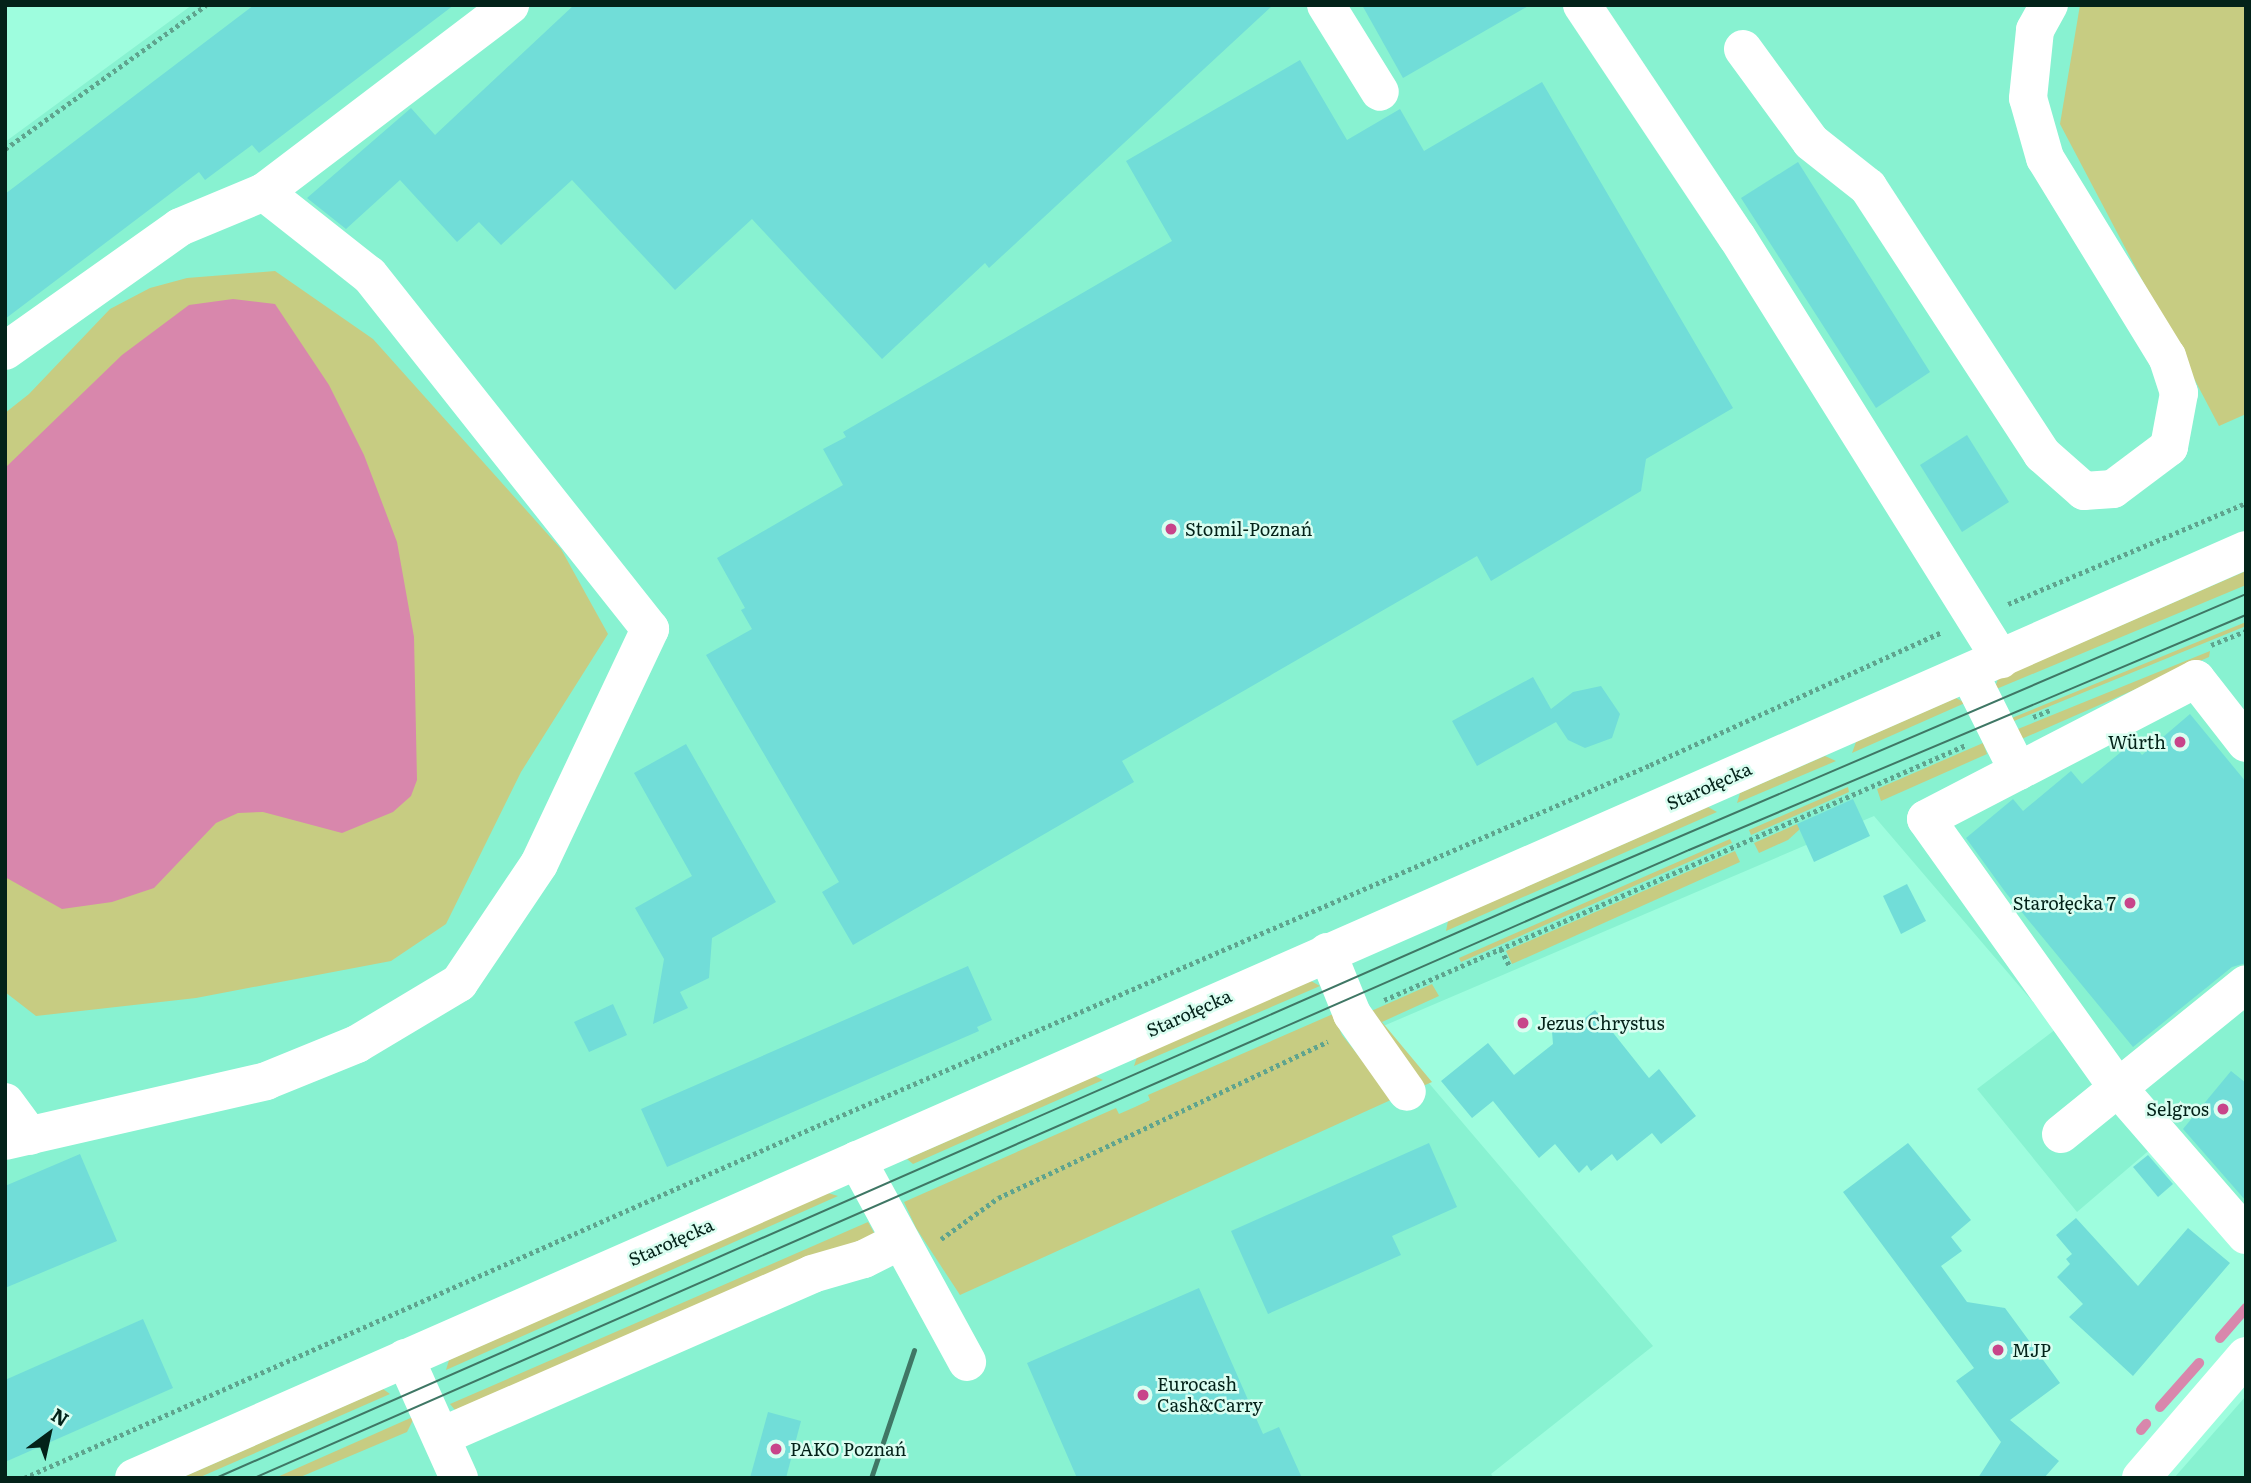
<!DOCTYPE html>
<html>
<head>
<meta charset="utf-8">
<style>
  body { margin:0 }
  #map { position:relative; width:2251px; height:1483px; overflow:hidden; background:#9efdde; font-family:Literata,serif }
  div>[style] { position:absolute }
  .built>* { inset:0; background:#88f2d1 }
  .green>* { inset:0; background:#c7cc82 }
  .water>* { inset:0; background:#d887ac }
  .stream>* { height:10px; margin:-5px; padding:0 5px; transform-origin:5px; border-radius:5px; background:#d887ac }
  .building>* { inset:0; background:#71ddd8 }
  .path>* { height:4.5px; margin-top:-2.25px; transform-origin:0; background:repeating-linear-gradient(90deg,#5fa48e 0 3.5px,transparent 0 7px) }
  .minor>* { height:38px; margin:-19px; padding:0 19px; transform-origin:19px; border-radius:19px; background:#fff }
  .tram>* { height:2px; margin:-1px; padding:0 1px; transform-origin:1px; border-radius:1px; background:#3f7765 }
  .rail>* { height:5px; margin:-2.5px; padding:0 2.5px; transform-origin:2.5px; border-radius:2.5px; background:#3f7765 }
  .dots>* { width:19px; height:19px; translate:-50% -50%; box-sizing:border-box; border:4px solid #dafef1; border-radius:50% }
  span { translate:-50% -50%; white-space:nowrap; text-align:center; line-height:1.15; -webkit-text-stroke:5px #dafef1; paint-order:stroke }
  .poi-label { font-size:18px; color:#032219 }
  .left { translate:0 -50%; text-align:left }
  .right { translate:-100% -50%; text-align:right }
  .street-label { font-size:18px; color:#032219 }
  .frame { position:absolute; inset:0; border:7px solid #032219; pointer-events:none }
  .north { position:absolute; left:14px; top:1399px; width:70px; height:70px; -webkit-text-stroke:5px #dafef1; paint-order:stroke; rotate:33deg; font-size:19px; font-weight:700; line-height:28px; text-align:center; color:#032219 }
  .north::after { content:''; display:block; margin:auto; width:24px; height:32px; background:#032219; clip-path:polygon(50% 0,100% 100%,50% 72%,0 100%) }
</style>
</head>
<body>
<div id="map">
  <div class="built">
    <div style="clip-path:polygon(192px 5px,2246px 5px,2246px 1256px,2153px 1147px,2077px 1212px,1977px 1089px,2056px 1029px,1874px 816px,1381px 1027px,1653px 1346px,1491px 1474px,1494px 1478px,5px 1478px,5px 142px)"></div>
    <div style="clip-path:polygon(2246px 1396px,2246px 1478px,2174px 1478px)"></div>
  </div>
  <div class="green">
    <div style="clip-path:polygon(2080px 5px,2246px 5px,2246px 414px,2219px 426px,2060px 124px)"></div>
    <div style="clip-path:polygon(275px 271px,373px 339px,561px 549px,608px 634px,521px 772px,446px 924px,391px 961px,196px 998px,36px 1016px,5px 992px,5px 413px,29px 394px,110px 309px,150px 288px,187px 278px)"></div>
    <div style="clip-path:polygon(2246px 571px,2246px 585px,1994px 690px,1998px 679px)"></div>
    <div style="clip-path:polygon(2246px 622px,2246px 626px,2009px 723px,2007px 720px)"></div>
    <div style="clip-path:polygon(2210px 651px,2209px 657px,2017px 741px,2013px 731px)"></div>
    <div style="clip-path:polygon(1956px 698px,1965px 703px,1852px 753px,1856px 742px)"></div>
    <div style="clip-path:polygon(1983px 743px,1987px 754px,1881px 801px,1877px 789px)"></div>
    <div style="clip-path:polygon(1825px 756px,1836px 761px,1737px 803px,1740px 793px)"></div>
    <div style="clip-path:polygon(1848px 787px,1849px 792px,1751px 835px,1749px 830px)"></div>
    <div style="clip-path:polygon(1708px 807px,1717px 812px,1446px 931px,1448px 921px)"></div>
    <div style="clip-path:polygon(1797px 824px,1800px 829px,1788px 840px,1759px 853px,1754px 843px)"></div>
    <div style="clip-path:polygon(1730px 839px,1732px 843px,1461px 962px,1459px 958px)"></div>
    <div style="clip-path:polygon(1735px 851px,1740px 862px,1512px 964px,1506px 951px)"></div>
    <div style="clip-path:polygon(1311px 981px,1320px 986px,1134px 1066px,1137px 1057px)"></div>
    <div style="clip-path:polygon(1432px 984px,1439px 996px,1382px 1022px,1432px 1082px,1423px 1086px,1369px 1012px)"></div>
    <div style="clip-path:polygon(1333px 1014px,1342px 1035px,1393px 1099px,960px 1295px,916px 1228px,904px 1202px,1116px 1108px,1119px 1114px,1135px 1107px,1150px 1100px,1148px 1095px)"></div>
    <div style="clip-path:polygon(1095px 1076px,1103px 1080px,913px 1164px,907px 1159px)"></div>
    <div style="clip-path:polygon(828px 1193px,838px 1196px,446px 1370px,449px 1360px)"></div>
    <div style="clip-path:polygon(868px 1222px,878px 1240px,455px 1410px,450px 1404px)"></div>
    <div style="clip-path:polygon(383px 1389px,390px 1394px,198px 1478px,181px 1478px)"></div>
    <div style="clip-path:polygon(415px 1416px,407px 1432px,298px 1478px,275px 1478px)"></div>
  </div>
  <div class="water">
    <div style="clip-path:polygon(233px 299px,275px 304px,329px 385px,364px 455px,397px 542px,414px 637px,417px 780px,411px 796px,393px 812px,342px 833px,263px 812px,238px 813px,216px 823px,154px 888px,112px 902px,62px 909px,5px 877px,5px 468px,122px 355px,189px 305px)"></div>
  </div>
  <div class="stream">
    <div style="left:2220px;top:1338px;width:40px;rotate:-49deg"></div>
    <div style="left:2160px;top:1407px;width:59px;rotate:-48.4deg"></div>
    <div style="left:2141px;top:1430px;width:8px;rotate:-50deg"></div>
  </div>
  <div class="building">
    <div style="clip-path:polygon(254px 5px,454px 5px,259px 153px,252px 145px,205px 180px,199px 172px,5px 319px,5px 194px)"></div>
    <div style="clip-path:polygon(574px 5px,1273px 5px,989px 268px,985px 263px,882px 359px,752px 219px,675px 290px,572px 180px,501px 245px,479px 222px,457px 242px,400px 180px,346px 229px,307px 198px,411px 108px,435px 135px)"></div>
    <div style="clip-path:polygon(1362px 5px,1530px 5px,1403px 78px)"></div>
    <div style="clip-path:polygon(1300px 60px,1347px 140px,1400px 109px,1424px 151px,1542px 82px,1733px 408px,1646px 459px,1641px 491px,1491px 581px,1477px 556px,1122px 761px,1134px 782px,853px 945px,822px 892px,839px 882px,706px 655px,752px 629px,741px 610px,745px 608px,717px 558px,843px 485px,823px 449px,846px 437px,843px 432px,1172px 241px,1126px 161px)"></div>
    <div style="clip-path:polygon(1798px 162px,1930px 372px,1876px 408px,1741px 198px)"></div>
    <div style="clip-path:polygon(1967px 435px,2009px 502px,1962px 532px,1920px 465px)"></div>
    <div style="clip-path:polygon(1533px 677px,1551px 709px,1573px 692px,1601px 686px,1620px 714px,1612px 738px,1585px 748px,1568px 740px,1556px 722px,1477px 766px,1452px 721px)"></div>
    <div style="clip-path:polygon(2190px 714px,2246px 782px,2246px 963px,2232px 967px,2133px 1047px,2006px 893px,1966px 838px,2013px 799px,2023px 811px,2071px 771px,2082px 784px,2132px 743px,2142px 755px)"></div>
    <div style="clip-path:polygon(686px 744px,776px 902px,712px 938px,709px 978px,680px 992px,688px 1008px,653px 1024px,664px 959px,635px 908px,692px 876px,634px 773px)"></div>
    <div style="clip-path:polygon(1853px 799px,1870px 836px,1814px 862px,1797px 824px)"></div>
    <div style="clip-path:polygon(1907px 884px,1926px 921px,1901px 934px,1883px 896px)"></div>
    <div style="clip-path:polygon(968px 966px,992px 1020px,977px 1027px,979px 1031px,667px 1167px,641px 1109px)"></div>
    <div style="clip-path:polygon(613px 1004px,627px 1035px,589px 1052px,574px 1022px)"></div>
    <div style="clip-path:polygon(1595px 1010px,1649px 1078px,1659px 1069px,1696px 1116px,1661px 1144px,1652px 1133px,1617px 1161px,1612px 1154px,1591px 1171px,1587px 1165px,1579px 1173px,1555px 1144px,1539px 1158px,1493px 1101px,1472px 1118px,1441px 1081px,1488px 1043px,1514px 1075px,1553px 1044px,1551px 1019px,1574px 1027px)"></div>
    <div style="clip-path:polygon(2231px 1071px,2246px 1083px,2246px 1201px,2183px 1129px)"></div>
    <div style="clip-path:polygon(1429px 1143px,1457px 1207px,1392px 1236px,1401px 1255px,1268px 1314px,1231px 1231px)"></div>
    <div style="clip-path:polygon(1908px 1143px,1971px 1220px,1951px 1237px,1962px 1251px,1941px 1266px,1967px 1302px,2005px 1308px,2060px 1383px,2010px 1420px,2059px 1461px,2044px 1478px,1978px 1478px,2001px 1442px,1956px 1381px,1974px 1368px,1843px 1192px)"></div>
    <div style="clip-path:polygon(80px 1154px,117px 1241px,5px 1288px,5px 1186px)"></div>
    <div style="clip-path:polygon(2148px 1155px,2173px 1184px,2158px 1197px,2133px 1167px)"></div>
    <div style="clip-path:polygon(2076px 1218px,2138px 1286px,2188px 1228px,2230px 1263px,2133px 1376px,2069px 1317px,2083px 1304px,2057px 1277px,2070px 1264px,2066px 1259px,2072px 1254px,2056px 1235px)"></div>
    <div style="clip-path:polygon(1199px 1288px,1263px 1434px,1279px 1427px,1302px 1478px,1077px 1478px,1027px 1363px)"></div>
    <div style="clip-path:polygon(143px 1319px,173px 1388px,5px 1462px,5px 1380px)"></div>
    <div style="clip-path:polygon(768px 1412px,801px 1421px,786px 1478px,750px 1478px)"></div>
  </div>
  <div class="path">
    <div style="left:5px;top:149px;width:247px;rotate:-35.6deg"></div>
    <div style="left:2008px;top:604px;width:259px;rotate:-23deg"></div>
    <div style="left:2211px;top:645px;width:38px;rotate:-22deg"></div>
    <div style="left:2033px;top:717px;width:18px;rotate:-22deg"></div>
    <div style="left:1501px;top:949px;width:18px;rotate:63deg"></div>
    <div style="left:1384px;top:1000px;width:635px;rotate:-23.66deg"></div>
    <div style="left:941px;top:1239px;width:70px;rotate:-35.7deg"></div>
    <div style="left:998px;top:1198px;width:365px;rotate:-25.4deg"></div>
    <div style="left:24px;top:1478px;width:868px;rotate:-23.94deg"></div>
    <div style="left:817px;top:1126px;width:908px;rotate:-23.43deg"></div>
    <div style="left:1650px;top:765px;width:321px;rotate:-24.5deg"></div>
  </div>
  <div class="minor">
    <div style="left:1326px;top:5px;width:102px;rotate:58.2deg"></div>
    <div style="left:1582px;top:5px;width:279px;rotate:56.3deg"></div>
    <div style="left:1737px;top:237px;width:498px;rotate:58deg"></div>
    <div style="left:1743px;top:49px;width:115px;rotate:53.8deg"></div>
    <div style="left:1811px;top:142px;width:73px;rotate:38.3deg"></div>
    <div style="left:1868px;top:187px;width:319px;rotate:56.9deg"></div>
    <div style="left:2042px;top:454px;width:56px;rotate:41.4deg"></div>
    <div style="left:2084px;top:491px;width:29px;rotate:-4deg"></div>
    <div style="left:2113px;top:489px;width:70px;rotate:-36.9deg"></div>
    <div style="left:2169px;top:447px;width:55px;rotate:-79.5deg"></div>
    <div style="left:2179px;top:393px;width:38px;rotate:-108deg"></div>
    <div style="left:2167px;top:357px;width:233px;rotate:-121.5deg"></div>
    <div style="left:2045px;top:158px;width:62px;rotate:-105.8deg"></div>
    <div style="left:2028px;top:98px;width:68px;rotate:-84.1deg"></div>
    <div style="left:2035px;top:30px;width:29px;rotate:-61deg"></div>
    <div style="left:5px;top:351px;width:214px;rotate:-35.3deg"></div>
    <div style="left:180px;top:227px;width:91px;rotate:-22.6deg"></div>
    <div style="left:264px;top:192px;width:309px;rotate:-37.2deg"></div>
    <div style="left:1969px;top:673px;width:110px;rotate:63.4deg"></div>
    <div style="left:2246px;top:743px;width:81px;rotate:-128deg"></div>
    <div style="left:2196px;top:679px;width:304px;rotate:152.6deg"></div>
    <div style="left:1926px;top:819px;width:330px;rotate:54.5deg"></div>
    <div style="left:2118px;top:1088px;width:195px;rotate:49deg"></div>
    <div style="left:1327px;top:952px;width:67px;rotate:68deg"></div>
    <div style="left:1352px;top:1014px;width:95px;rotate:54.8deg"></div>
    <div style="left:5px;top:1102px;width:42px;rotate:53.7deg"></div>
    <div style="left:2061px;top:1134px;width:238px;rotate:-39deg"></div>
    <div style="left:5px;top:1141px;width:268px;rotate:-12.9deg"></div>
    <div style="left:266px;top:1081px;width:98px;rotate:-22.1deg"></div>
    <div style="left:357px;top:1044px;width:119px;rotate:-30.9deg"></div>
    <div style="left:459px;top:983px;width:143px;rotate:-56.1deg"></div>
    <div style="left:539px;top:864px;width:260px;rotate:-64.7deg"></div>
    <div style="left:650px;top:629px;width:452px;rotate:-128.4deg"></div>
    <div style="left:369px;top:275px;width:134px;rotate:-141.7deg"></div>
    <div style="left:857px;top:1160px;width:230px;rotate:61.4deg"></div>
    <div style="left:405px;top:1358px;width:132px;rotate:65.8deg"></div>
    <div style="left:442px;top:1436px;width:404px;rotate:-23.6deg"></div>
    <div style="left:812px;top:1274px;width:54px;rotate:-16.1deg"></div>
    <div style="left:864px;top:1259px;width:40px;rotate:-26.6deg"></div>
    <div style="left:134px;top:1478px;width:2307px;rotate:-23.72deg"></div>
    <div style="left:2141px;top:1478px;width:161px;rotate:-49.3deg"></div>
  </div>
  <div class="tram">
    <div style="left:216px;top:1478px;width:1432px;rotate:-23.72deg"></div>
    <div style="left:1527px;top:902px;width:782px;rotate:-23.19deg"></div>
    <div style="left:254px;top:1478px;width:1566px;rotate:-23.64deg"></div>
    <div style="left:1689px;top:850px;width:605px;rotate:-22.88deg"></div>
  </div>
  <div class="rail">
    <div style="left:871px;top:1478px;width:135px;rotate:-71.4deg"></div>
  </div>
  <div class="dots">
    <div style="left:1171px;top:529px;background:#c8458a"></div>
    <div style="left:2180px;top:742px;background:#c8458a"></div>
    <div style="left:2130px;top:903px;background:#c8458a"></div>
    <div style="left:1523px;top:1023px;background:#c8458a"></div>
    <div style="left:2223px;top:1109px;background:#c8458a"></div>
    <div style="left:1998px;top:1350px;background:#c8458a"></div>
    <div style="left:1143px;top:1395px;background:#c8458a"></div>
    <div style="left:776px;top:1449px;background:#c8458a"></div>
  </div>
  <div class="poi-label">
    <span class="left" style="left:1185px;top:529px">Stomil-Poznań</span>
    <span class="right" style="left:2166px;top:742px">Würth</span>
    <span class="right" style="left:2116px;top:903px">Starołęcka 7</span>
    <span class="left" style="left:1537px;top:1023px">Jezus Chrystus</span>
    <span class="right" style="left:2209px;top:1109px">Selgros</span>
    <span class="left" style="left:2012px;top:1350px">MJP</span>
    <span class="left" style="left:1157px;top:1395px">Eurocash<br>Cash&amp;Carry</span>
    <span class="left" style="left:790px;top:1449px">PAKO Poznań</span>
  </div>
  <div class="street-label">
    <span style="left:1709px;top:786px;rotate:-24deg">Starołęcka</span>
    <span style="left:1189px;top:1013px;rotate:-24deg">Starołęcka</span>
    <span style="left:671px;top:1242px;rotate:-24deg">Starołęcka</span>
  </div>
  <div class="frame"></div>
  <div class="north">N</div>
</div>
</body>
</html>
